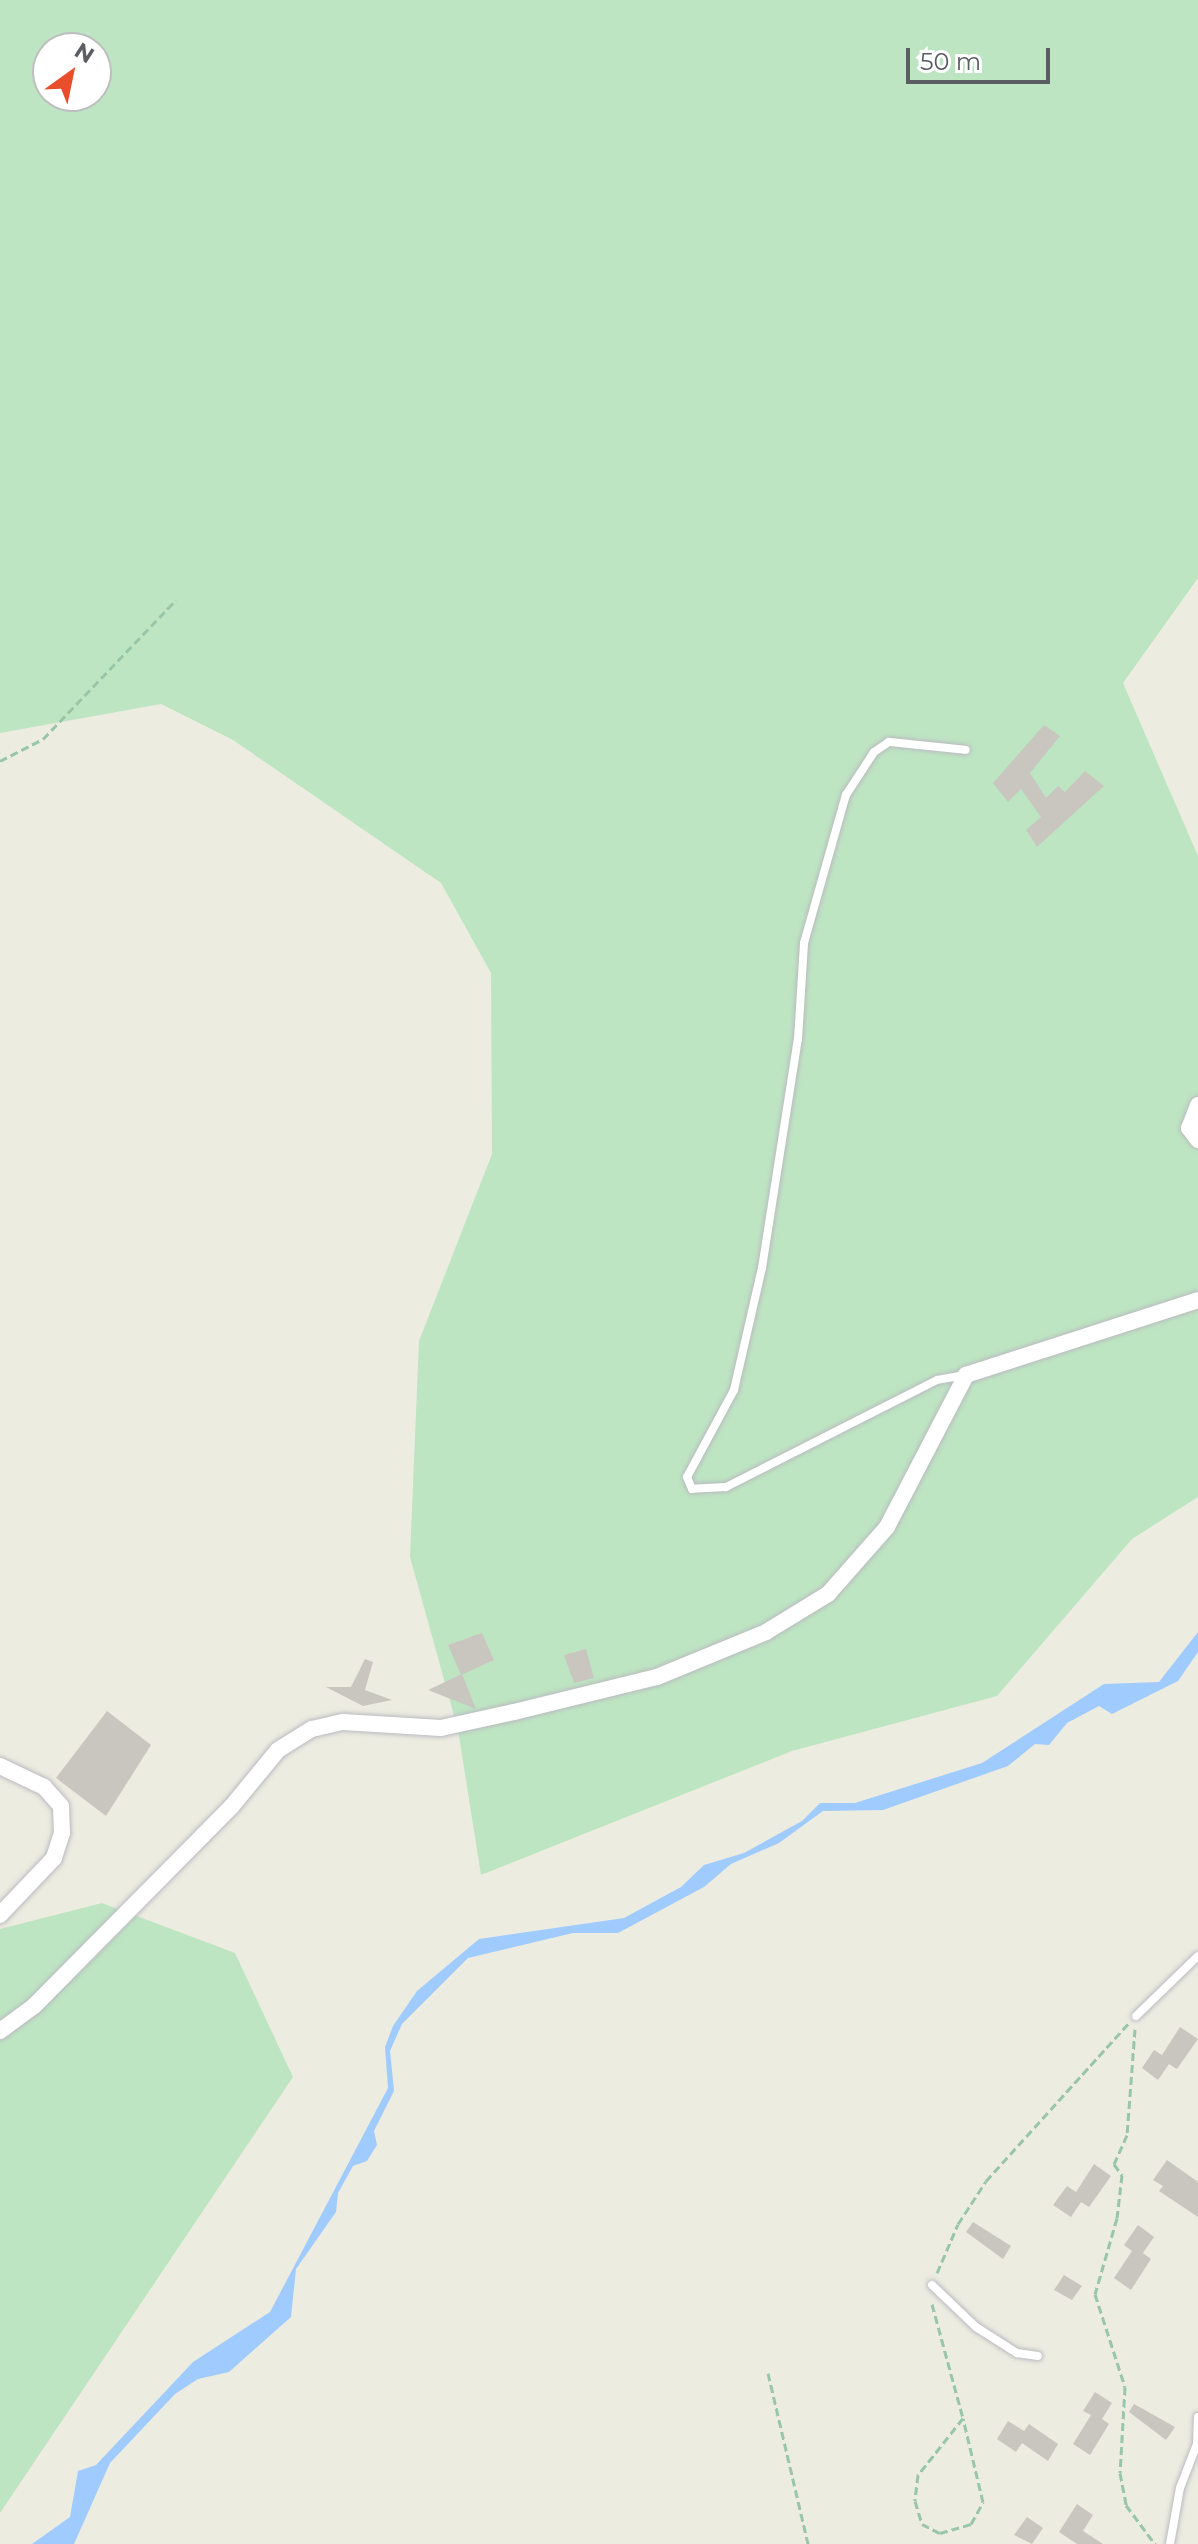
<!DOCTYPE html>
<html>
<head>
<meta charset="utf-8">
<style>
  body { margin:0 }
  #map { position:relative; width:1198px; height:2544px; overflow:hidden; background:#edece1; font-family:Montserrat,sans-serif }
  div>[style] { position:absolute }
  .green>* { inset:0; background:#bee5c2 }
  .water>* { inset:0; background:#a0cbff }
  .building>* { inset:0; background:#c8c6bf }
  .path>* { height:3px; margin-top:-1.5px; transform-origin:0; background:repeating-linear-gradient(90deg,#97c6a9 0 8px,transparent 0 12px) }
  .roads { filter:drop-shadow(0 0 2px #b9bbc0) drop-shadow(0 0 2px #b9bbc0) }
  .lane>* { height:8px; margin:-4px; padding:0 4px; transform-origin:4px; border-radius:4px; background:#fff }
  .street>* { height:16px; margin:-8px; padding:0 8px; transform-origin:8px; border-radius:8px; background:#fff }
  span { translate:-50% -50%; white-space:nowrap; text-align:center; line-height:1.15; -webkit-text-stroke:7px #fff; paint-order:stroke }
  .north { position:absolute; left:32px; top:32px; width:80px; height:80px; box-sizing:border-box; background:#fff; border:2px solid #bdbec0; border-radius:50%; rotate:33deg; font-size:22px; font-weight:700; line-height:32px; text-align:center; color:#5a5d62 }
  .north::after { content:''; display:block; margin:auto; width:28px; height:36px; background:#e94e2c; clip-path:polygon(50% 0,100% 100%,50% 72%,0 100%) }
  .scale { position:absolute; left:906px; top:48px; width:144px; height:36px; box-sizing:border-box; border:4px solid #5a5d62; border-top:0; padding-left:10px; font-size:24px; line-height:28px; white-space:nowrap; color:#5a5d62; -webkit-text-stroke:6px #fff; paint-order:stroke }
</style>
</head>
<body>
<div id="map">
  <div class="green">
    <div style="clip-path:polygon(evenodd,0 0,1198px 0,1198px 578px,1123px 683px,1198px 856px,1198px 1497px,1132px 1539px,997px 1696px,792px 1751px,481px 1875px,458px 1730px,410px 1557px,419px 1341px,492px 1154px,491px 973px,441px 883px,233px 740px,161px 704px,0 733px,0 0,48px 48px,96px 48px,96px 96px,48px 96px,48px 48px)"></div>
    <div style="clip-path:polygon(102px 1903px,235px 1953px,293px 2077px,0 2513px,0 1929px)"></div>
  </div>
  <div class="water">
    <div style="clip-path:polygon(1198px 1632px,1198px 1652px,1178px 1681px,1112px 1714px,1099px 1706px,1067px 1723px,1049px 1745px,1035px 1744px,1008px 1766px,883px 1810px,823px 1811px,779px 1843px,731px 1864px,704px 1887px,618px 1933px,573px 1933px,468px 1958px,402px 2024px,390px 2051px,394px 2091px,374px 2131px,377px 2145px,367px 2161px,353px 2166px,338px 2193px,336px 2212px,296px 2269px,291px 2317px,229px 2372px,198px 2379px,175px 2394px,110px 2463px,74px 2544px,32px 2544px,70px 2517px,78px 2471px,96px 2465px,193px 2362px,270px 2312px,388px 2088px,385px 2047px,393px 2026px,417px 1991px,479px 1939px,624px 1918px,681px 1887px,704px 1865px,744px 1853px,802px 1821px,820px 1803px,855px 1803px,982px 1763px,1104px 1684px,1159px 1682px)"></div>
  </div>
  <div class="building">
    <div style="clip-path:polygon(1044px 725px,1060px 736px,1030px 773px,1046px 798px,1058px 786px,1065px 792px,1085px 771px,1104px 786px,1037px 847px,1026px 830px,1041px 817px,1021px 789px,1008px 802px,993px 783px)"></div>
    <div style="clip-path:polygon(482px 1633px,494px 1660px,461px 1675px,448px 1645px)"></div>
    <div style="clip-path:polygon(586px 1649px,594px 1678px,574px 1683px,564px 1655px)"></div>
    <div style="clip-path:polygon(365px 1659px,373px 1662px,365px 1690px,392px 1700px,363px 1706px,326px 1687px,351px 1687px)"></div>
    <div style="clip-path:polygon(462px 1674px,476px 1709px,428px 1690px)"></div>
    <div style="clip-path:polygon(107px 1711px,151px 1745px,106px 1816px,56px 1778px)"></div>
    <div style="clip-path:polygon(1180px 2027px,1198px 2039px,1177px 2069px,1169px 2064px,1158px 2080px,1142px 2068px,1154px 2050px,1162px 2055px)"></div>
    <div style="clip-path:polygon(1167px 2160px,1198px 2182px,1198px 2217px,1159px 2191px,1163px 2186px,1153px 2180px)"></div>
    <div style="clip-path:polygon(1094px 2164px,1111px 2176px,1089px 2207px,1081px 2202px,1071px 2217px,1053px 2205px,1067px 2186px,1076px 2192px)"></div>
    <div style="clip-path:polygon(973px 2222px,1011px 2246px,1003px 2259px,966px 2232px)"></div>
    <div style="clip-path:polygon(1138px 2225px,1154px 2237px,1143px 2253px,1151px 2259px,1131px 2290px,1114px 2278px,1132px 2251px,1124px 2245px)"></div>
    <div style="clip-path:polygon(1064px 2275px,1082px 2286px,1072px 2300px,1054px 2290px)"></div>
    <div style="clip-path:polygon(1095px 2392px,1112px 2403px,1102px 2419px,1109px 2424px,1090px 2455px,1073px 2444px,1091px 2415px,1083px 2411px)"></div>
    <div style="clip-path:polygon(1134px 2404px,1175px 2427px,1166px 2440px,1129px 2412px)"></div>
    <div style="clip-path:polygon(1008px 2421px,1024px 2431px,1029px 2424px,1058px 2444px,1048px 2461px,1022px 2443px,1016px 2452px,997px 2439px)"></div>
    <div style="clip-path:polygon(1077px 2504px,1093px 2515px,1083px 2531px,1103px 2544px,1077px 2544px,1059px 2532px)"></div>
    <div style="clip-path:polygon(1027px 2517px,1043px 2528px,1032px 2544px,1014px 2535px)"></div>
  </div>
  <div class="path">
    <div style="left:0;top:761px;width:48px;rotate:-27.1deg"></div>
    <div style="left:43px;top:739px;width:192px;rotate:-46.3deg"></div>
    <div style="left:1135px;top:2029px;width:106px;rotate:94.3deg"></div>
    <div style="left:1127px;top:2135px;width:32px;rotate:114deg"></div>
    <div style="left:1114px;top:2164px;width:14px;rotate:54deg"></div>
    <div style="left:1122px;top:2175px;width:43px;rotate:96.6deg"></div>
    <div style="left:1117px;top:2218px;width:79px;rotate:106.1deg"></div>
    <div style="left:1095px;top:2294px;width:98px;rotate:72.1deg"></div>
    <div style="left:1125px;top:2387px;width:86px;rotate:93.3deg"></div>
    <div style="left:1120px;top:2473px;width:33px;rotate:79deg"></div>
    <div style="left:1126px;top:2505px;width:49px;rotate:53.4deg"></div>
    <div style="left:937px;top:2273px;width:53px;rotate:-66.8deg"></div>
    <div style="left:958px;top:2224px;width:51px;rotate:-56.9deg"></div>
    <div style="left:986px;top:2181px;width:212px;rotate:-47.9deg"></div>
    <div style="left:932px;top:2304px;width:118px;rotate:74.8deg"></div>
    <div style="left:963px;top:2418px;width:73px;rotate:128.3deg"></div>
    <div style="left:918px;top:2475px;width:26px;rotate:97deg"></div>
    <div style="left:915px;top:2501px;width:24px;rotate:73deg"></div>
    <div style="left:922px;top:2524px;width:20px;rotate:27deg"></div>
    <div style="left:940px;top:2533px;width:32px;rotate:-16deg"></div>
    <div style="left:971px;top:2524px;width:25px;rotate:-61deg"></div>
    <div style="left:983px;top:2502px;width:86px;rotate:-103.4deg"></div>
    <div style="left:768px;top:2373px;width:176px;rotate:76.8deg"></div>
  </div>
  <div class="roads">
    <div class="lane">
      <div style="left:965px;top:1375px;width:28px;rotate:170deg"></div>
      <div style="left:937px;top:1380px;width:237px;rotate:153.1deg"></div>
      <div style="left:726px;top:1487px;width:34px;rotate:177deg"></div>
      <div style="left:692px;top:1489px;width:13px;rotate:-113deg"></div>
      <div style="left:687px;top:1477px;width:99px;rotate:-61.6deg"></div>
      <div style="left:734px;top:1390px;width:125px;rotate:-77.1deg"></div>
      <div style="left:762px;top:1268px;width:232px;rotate:-81.1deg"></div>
      <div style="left:798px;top:1039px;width:96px;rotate:-86.4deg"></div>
      <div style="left:804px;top:943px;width:154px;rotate:-74.2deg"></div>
      <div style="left:846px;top:795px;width:51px;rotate:-56.9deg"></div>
      <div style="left:874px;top:752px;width:18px;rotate:-34deg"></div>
      <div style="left:889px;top:742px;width:77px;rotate:5.9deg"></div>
      <div style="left:1136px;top:2016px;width:86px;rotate:-44.1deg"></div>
      <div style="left:932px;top:2285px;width:61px;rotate:43.7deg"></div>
      <div style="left:976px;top:2327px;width:49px;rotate:32.4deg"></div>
      <div style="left:1017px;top:2353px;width:21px;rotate:8deg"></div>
      <div style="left:1170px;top:2544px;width:57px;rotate:-79.9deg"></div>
      <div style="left:1180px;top:2488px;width:47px;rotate:-68.9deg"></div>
      <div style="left:1197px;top:2444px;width:27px;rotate:-88deg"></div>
    </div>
    <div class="street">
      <div style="left:1198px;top:1105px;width:25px;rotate:111deg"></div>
      <div style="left:1189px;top:1128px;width:15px;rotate:53deg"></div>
      <div style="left:0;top:1766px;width:49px;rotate:25.5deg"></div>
      <div style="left:44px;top:1787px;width:25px;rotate:48deg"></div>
      <div style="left:61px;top:1806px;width:27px;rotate:88deg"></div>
      <div style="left:62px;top:1833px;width:26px;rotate:108deg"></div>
      <div style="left:54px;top:1858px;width:79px;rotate:133.5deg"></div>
      <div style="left:0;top:2031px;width:42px;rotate:-36.3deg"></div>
      <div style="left:34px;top:2006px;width:281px;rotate:-45.3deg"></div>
      <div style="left:232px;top:1806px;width:72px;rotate:-50.6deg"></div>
      <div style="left:278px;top:1750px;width:40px;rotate:-32deg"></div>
      <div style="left:312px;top:1729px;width:32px;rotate:-13deg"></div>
      <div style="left:343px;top:1722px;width:98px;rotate:3.5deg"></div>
      <div style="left:441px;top:1728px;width:75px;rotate:-12.4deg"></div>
      <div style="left:514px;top:1712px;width:147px;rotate:-13.8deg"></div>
      <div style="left:657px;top:1677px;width:118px;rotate:-22.4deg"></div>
      <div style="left:766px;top:1632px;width:73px;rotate:-31.5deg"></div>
      <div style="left:828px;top:1594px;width:89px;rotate:-48.6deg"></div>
      <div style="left:887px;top:1527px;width:171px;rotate:-62.5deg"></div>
      <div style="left:966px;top:1375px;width:244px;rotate:-17.9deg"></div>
    </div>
  </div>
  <div class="north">N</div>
  <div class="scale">50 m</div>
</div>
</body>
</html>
